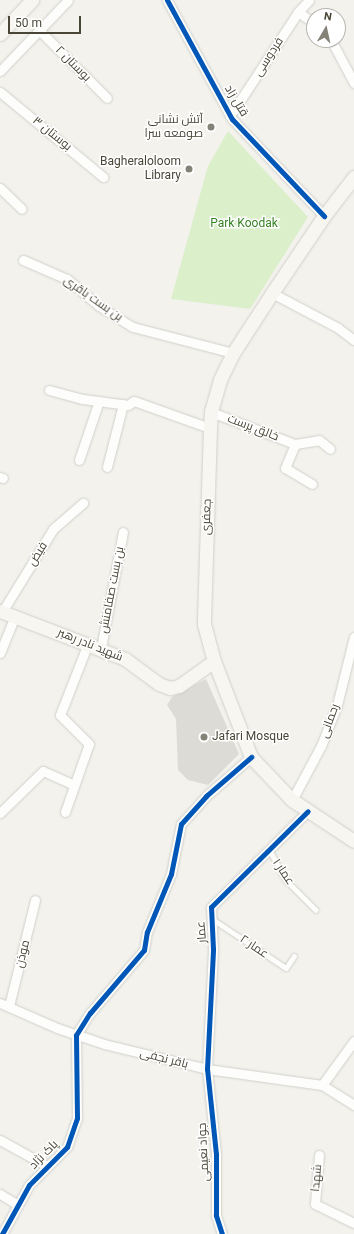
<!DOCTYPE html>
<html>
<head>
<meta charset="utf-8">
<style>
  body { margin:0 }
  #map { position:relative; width:354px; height:1234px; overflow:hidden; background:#f3f2ed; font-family:Roboto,Cairo,sans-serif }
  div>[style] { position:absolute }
  .green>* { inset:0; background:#dbefcb }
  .building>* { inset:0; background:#dddbd5 }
  .roads { filter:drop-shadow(0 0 1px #d1d0ca) drop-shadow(0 0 1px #d1d0ca) }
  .lane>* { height:4.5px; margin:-2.25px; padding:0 2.25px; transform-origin:2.25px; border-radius:2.25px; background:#fdfdfc }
  .street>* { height:9px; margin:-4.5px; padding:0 4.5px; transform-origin:4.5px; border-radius:4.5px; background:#fdfdfc }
  .secondary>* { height:13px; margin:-6.5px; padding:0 6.5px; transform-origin:6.5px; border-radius:6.5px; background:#f7f6f0 }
  .cycleway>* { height:5px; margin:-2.5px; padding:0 2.5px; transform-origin:2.5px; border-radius:2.5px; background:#0057b8 }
  .dots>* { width:11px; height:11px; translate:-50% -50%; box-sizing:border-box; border:2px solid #fff; border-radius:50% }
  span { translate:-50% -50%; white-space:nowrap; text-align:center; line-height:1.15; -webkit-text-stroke:3px #fff; paint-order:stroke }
  .street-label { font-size:12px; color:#4a4637 }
  .poi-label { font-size:12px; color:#4a4637 }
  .right { translate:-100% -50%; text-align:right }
  .left { translate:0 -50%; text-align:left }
  .park-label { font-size:12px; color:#398225 }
  .north { position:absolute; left:306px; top:8px; width:40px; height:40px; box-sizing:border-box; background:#fff; border:1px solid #b7b5af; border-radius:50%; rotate:9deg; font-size:11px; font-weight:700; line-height:16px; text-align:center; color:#4a4637 }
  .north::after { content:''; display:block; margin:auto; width:14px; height:18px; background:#858277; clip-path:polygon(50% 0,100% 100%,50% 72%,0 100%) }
  .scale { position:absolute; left:8px; top:16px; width:73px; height:18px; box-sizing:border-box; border:2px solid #4a4637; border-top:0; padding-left:5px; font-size:12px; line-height:14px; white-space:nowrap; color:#4a4637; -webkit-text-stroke:3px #fff; paint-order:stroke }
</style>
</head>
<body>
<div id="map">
  <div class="green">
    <div style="clip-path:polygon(228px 131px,308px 217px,250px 309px,171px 299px,208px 166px)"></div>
  </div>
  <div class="building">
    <div style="clip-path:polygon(206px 679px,239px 754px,208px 785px,188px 780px,178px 770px,176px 719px,167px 705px,172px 697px)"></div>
  </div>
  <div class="roads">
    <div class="lane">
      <div style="left:269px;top:849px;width:35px;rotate:61deg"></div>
      <div style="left:286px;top:880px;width:42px;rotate:45deg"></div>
      <div style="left:211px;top:918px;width:90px;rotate:33.7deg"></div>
      <div style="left:286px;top:968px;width:14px;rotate:-56deg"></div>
    </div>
    <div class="street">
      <div style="left:167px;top:0;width:136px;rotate:61.4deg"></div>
      <div style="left:232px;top:119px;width:134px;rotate:46.5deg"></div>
      <div style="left:298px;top:12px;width:19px;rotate:35deg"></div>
      <div style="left:39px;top:30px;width:96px;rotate:45deg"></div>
      <div style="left:331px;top:40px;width:49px;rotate:61.9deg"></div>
      <div style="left:0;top:71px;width:98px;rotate:-46.2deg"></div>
      <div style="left:0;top:92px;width:134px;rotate:39.5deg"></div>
      <div style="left:230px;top:116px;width:124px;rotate:-56.8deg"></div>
      <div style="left:298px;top:12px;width:16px;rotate:-47deg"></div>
      <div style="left:0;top:188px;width:30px;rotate:44deg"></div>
      <div style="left:23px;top:260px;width:48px;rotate:23.4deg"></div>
      <div style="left:67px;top:279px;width:42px;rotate:40.2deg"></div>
      <div style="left:99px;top:306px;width:40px;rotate:32deg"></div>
      <div style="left:133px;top:327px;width:103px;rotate:14.6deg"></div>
      <div style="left:272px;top:293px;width:75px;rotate:27.9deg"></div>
      <div style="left:338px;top:328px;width:20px;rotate:37deg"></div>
      <div style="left:49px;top:390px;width:35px;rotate:15deg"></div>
      <div style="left:83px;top:399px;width:45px;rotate:7.6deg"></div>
      <div style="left:128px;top:405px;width:7px;rotate:-34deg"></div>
      <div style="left:134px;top:401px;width:81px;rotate:19.6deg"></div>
      <div style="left:211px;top:412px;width:90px;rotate:20.9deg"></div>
      <div style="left:79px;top:460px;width:62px;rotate:-71.3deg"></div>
      <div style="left:107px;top:467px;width:65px;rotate:-75.7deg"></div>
      <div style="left:0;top:477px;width:3px;rotate:18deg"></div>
      <div style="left:312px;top:484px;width:31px;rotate:-149deg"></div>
      <div style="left:285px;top:468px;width:26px;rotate:-67deg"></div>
      <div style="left:295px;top:444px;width:24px;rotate:-9deg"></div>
      <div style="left:319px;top:440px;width:14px;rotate:39deg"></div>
      <div style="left:2px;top:612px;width:97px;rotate:-58.4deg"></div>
      <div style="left:53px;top:529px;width:40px;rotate:-41deg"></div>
      <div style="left:101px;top:648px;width:118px;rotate:-79.3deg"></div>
      <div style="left:0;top:653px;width:40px;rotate:-68deg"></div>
      <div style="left:292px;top:800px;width:61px;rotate:-61.8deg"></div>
      <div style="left:321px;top:746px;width:44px;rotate:-68.7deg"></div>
      <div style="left:337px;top:705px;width:70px;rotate:-76deg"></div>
      <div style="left:65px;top:812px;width:72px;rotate:-70.6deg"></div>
      <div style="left:89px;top:744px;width:41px;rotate:-135deg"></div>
      <div style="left:60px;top:715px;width:77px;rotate:-68.7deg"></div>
      <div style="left:0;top:813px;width:60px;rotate:-44.3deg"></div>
      <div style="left:43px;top:771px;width:34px;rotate:24deg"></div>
      <div style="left:0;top:1003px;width:62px;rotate:23.7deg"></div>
      <div style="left:57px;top:1028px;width:50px;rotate:18.8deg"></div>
      <div style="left:104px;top:1044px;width:106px;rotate:13.6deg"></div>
      <div style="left:207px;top:1069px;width:116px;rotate:7.9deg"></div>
      <div style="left:322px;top:1085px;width:38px;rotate:32deg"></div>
      <div style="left:9px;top:1006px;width:109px;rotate:-76.2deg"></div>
      <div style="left:322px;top:1085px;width:54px;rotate:-54deg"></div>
      <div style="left:0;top:1140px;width:54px;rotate:29deg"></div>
      <div style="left:319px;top:1155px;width:49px;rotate:94.7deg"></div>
      <div style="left:315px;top:1204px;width:43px;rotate:26deg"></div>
      <div style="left:0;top:1194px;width:21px;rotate:31deg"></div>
      <div style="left:2px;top:1234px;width:56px;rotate:-61.1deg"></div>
      <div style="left:29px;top:1185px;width:54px;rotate:-45deg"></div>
      <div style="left:67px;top:1147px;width:31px;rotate:-71deg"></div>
      <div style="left:77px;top:1118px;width:83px;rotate:-90.7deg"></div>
      <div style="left:76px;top:1035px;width:26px;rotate:-58deg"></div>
      <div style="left:90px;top:1013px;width:83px;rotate:-49.4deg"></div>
      <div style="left:144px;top:950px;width:18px;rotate:-81deg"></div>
      <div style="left:147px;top:932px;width:63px;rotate:-67.5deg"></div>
      <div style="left:171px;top:874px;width:51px;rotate:-78.7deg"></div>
      <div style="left:181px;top:824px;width:38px;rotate:-48deg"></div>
      <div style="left:206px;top:796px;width:60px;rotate:-40.9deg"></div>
      <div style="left:222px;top:1234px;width:20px;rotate:-108deg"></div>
      <div style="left:216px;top:1215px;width:61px;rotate:-90deg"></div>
      <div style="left:216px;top:1154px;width:85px;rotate:-96deg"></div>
      <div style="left:207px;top:1069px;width:120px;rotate:-87.1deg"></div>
      <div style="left:213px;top:949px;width:42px;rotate:-92.7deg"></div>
      <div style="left:211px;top:907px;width:136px;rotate:-44.7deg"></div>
    </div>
    <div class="secondary">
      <div style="left:0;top:34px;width:47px;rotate:-46.7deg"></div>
      <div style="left:354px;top:177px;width:49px;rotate:127.6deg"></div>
      <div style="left:324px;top:216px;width:93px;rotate:124deg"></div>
      <div style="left:272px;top:293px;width:72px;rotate:123deg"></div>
      <div style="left:233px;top:353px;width:30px;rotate:116deg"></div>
      <div style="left:220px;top:380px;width:33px;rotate:106deg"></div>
      <div style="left:211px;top:412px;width:16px;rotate:94deg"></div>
      <div style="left:210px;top:428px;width:196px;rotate:91.8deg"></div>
      <div style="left:204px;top:624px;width:38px;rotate:75deg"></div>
      <div style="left:214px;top:661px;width:103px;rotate:68.9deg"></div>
      <div style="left:251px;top:757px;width:59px;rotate:46.4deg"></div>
      <div style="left:292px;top:800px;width:74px;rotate:33.5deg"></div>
      <div style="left:0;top:611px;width:134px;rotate:21deg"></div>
      <div style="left:125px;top:659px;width:42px;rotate:36.3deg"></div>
      <div style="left:159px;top:684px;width:12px;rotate:20deg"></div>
      <div style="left:170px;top:688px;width:9px;rotate:-13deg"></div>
      <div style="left:179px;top:686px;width:43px;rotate:-35.5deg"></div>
    </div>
  </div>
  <div class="cycleway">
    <div style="left:167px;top:0;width:136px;rotate:61.4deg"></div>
    <div style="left:232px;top:119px;width:134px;rotate:46.5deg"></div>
    <div style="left:2px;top:1234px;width:56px;rotate:-61.1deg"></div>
    <div style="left:29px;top:1185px;width:54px;rotate:-45deg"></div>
    <div style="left:67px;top:1147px;width:31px;rotate:-71deg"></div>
    <div style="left:77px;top:1118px;width:83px;rotate:-90.7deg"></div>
    <div style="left:76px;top:1035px;width:26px;rotate:-58deg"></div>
    <div style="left:90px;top:1013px;width:83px;rotate:-49.4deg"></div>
    <div style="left:144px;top:950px;width:18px;rotate:-81deg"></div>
    <div style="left:147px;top:932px;width:63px;rotate:-67.5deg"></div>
    <div style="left:171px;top:874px;width:51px;rotate:-78.7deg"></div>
    <div style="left:181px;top:824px;width:38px;rotate:-48deg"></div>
    <div style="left:206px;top:796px;width:60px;rotate:-40.9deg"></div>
    <div style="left:222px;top:1234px;width:20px;rotate:-108deg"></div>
    <div style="left:216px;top:1215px;width:61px;rotate:-90deg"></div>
    <div style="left:216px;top:1154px;width:85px;rotate:-96deg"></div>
    <div style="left:207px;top:1069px;width:120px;rotate:-87.1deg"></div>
    <div style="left:213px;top:949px;width:42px;rotate:-92.7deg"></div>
    <div style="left:211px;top:907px;width:136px;rotate:-44.7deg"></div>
  </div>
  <div class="dots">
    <div style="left:211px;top:127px;background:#858277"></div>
    <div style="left:189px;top:169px;background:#858277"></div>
    <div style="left:204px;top:737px;background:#858277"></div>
  </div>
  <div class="street-label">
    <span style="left:269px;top:57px;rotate:-57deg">فردوسی</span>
    <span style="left:73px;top:64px;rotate:45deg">بوستان ۲</span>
    <span style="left:236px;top:101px;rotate:59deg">قتل زاد</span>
    <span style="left:52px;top:134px;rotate:39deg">بوستان ۳</span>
    <span style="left:93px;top:299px;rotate:35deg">بن بست باقری</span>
    <span style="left:253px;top:428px;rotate:21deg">خالق پرست</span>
    <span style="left:207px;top:517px;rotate:-88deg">جعفری</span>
    <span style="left:38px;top:554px;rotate:-57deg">فیض</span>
    <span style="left:112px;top:590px;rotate:-79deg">بن بست صفامنش</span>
    <span style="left:90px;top:645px;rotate:22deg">شهید نادر رهبر</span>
    <span style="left:330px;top:721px;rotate:-70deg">رحمانی</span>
    <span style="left:283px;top:872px;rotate:56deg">عمار ۱</span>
    <span style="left:202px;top:932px;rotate:-94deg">عمار</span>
    <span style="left:254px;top:947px;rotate:34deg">عمار ۲</span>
    <span style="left:23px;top:954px;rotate:-76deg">موذن</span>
    <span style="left:164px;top:1059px;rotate:14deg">باقر نجفی</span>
    <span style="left:204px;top:1152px;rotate:-93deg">جواد نعیمی</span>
    <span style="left:44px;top:1155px;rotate:-46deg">پاک نژاد</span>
    <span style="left:317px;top:1178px;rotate:-85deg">شهدا</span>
  </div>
  <div class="poi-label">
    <span class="right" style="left:203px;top:127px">آتش نشانی<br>صومعه سرا</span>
    <span class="right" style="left:181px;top:169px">Bagheraloloom<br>Library</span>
    <span class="left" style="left:212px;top:737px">Jafari Mosque</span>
  </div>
  <div class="park-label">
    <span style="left:244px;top:224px">Park Koodak</span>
  </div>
  <div class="north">N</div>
  <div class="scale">50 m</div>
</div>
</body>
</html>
